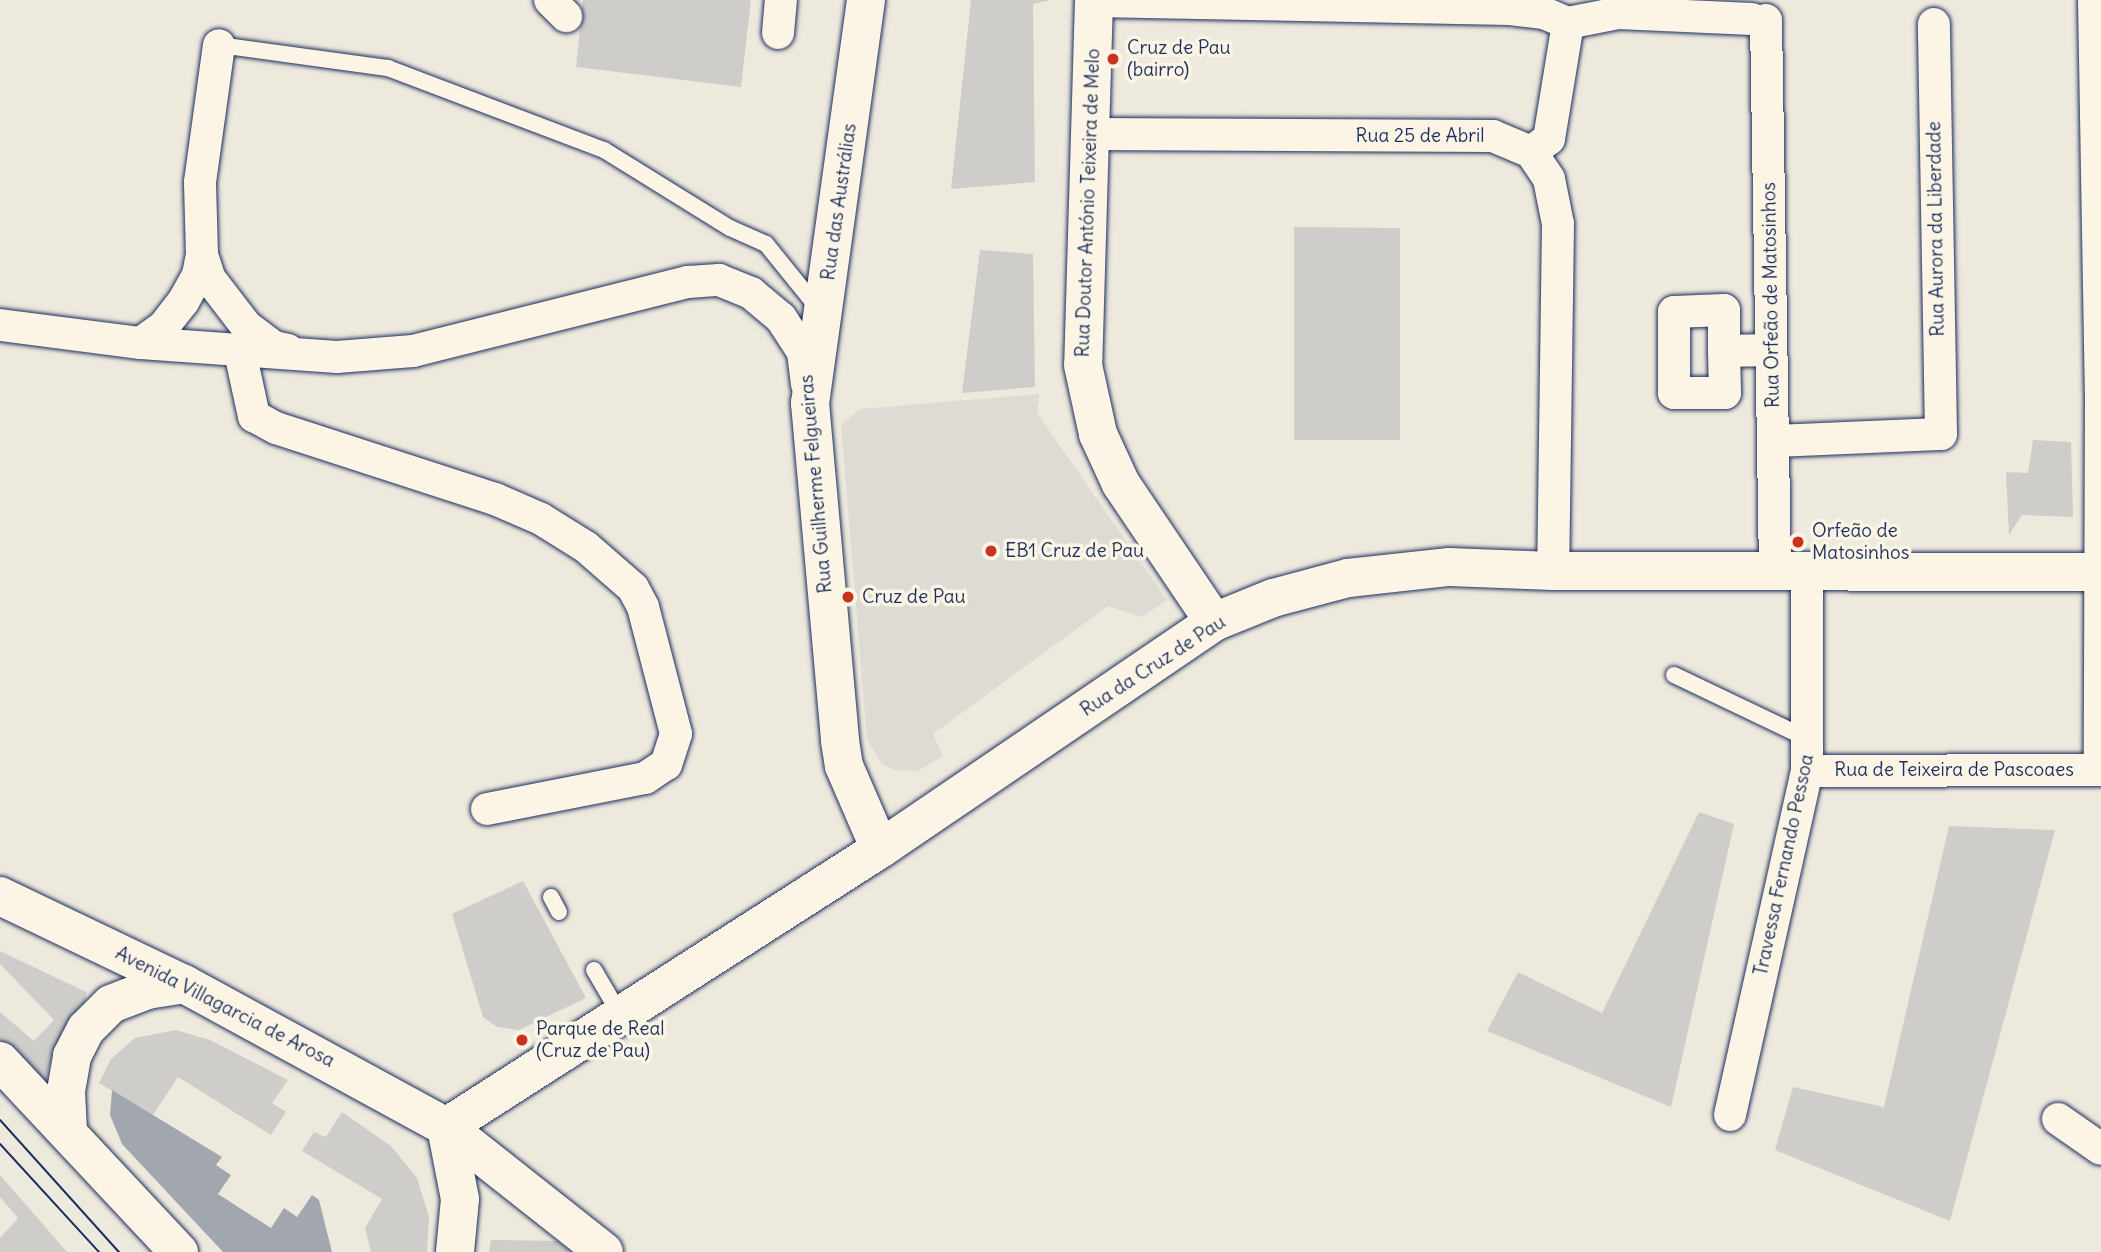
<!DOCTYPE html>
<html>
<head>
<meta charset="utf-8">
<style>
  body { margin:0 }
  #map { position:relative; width:2101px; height:1252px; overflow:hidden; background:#eee9dd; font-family:Delius,sans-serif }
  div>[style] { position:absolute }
  .built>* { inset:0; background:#dedbd4 }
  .green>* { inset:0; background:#cfcdca }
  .water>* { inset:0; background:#a2a7af }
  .roads { filter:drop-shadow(0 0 2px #1b2f5e) drop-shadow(0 0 2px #1b2f5e) }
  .lane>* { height:16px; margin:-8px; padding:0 8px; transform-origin:8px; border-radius:8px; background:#fcf5e5 }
  .street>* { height:32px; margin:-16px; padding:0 16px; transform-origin:16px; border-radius:16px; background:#fcf5e5 }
  .secondary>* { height:38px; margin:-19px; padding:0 19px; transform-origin:19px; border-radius:19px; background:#fcf5e5 }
  .tram>* { height:2px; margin:-1px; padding:0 1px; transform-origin:1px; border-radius:1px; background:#1b2f5e }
  .dots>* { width:19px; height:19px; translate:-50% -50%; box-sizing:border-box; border:4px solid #fcf5e5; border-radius:50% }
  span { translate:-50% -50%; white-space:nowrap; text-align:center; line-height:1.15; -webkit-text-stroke:7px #fcf5e5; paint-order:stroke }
  .poi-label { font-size:19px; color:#1b2f5e }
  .left { translate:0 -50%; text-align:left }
  .street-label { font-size:19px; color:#1b2f5e }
</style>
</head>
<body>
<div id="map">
  <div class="built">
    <div style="clip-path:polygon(1039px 394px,1037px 413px,1167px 600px,1142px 617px,1108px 606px,933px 734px,943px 756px,918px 771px,894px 770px,882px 764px,867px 739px,841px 425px,860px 409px)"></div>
  </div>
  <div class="green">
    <div style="clip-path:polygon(583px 0,751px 0,741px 87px,576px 67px)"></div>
    <div style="clip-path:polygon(971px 0,1050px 0,1033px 4px,1035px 182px,951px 189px)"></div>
    <div style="clip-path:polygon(1294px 227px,1400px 228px,1400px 440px,1294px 440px)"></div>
    <div style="clip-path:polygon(980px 250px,1033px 254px,1035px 387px,962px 393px)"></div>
    <div style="clip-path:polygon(2033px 440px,2071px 442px,2073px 517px,2022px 515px,2009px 535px,2006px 472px,2028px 473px)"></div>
    <div style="clip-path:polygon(1699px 812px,1734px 824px,1671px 1107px,1487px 1031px,1518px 972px,1602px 1013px)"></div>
    <div style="clip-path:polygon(1949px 826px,2055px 830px,1950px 1221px,1775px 1150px,1793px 1087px,1884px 1107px)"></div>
    <div style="clip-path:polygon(523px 881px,586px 998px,519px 1030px,497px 1027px,483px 1017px,452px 914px)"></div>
    <div style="clip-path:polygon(0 951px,86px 992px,85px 1007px,54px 1048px,43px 1089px,0 1040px,0 1012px,34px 1041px,54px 1020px,0 964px)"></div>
    <div style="clip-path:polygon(176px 1030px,210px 1040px,288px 1080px,272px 1103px,286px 1112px,271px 1135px,178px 1077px,153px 1115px,99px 1083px,111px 1059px,135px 1038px)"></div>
    <div style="clip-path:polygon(342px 1112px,391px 1146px,417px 1178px,429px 1217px,427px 1252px,371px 1252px,365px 1228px,382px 1199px,302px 1151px,314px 1132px,326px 1137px)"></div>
    <div style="clip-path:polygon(0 1175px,67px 1252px,0 1252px,0 1238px,18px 1218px,0 1197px)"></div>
    <div style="clip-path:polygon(491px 1240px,558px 1241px,571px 1252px,489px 1252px)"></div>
  </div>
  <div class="water">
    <div style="clip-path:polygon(112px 1090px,222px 1157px,216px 1165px,231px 1175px,218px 1194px,271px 1228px,284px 1208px,297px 1217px,312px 1195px,319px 1200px,332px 1252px,223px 1252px,122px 1144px,110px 1115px)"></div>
  </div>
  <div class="roads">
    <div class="lane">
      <div style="left:219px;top:45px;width:171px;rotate:7.8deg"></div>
      <div style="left:388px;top:68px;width:231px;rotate:20.8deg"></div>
      <div style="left:604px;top:150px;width:148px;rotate:31.8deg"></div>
      <div style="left:730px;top:228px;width:39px;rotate:24deg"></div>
      <div style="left:766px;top:244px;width:81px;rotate:51deg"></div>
      <div style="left:1674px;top:675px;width:151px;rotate:25.5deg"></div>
      <div style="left:551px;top:897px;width:17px;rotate:62deg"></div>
      <div style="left:594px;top:970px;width:53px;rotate:59.6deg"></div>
    </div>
    <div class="street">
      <div style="left:550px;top:0;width:23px;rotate:45deg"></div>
      <div style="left:2094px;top:0;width:392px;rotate:89deg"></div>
      <div style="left:2101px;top:392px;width:378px;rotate:90.2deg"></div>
      <div style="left:1094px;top:1px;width:416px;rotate:1.1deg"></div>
      <div style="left:1510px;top:9px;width:34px;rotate:7deg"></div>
      <div style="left:1544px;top:13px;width:26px;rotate:23deg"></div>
      <div style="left:1568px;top:23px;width:51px;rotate:-11.3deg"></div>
      <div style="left:1618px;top:13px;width:134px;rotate:2.6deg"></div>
      <div style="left:1766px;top:20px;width:550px;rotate:89.06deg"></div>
      <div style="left:778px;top:33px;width:33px;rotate:-85deg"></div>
      <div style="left:1091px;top:134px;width:402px;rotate:0.3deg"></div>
      <div style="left:1493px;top:136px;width:41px;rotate:22.8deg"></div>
      <div style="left:1531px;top:152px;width:32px;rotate:56deg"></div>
      <div style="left:1549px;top:179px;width:46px;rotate:78.7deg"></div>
      <div style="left:1558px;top:224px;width:347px;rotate:90.8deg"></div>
      <div style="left:1531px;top:152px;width:22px;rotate:-36deg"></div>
      <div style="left:1549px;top:139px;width:118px;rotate:-80.7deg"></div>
      <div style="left:202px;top:255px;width:73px;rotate:-91.6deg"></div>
      <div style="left:200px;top:182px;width:138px;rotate:-82.1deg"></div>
      <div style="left:0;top:325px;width:142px;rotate:7.3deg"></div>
      <div style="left:141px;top:343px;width:196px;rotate:4.1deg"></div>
      <div style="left:337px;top:357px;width:76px;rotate:-4.5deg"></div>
      <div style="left:413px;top:351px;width:284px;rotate:-14.1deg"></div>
      <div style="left:688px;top:282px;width:31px;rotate:-4deg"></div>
      <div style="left:719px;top:280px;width:35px;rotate:22deg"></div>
      <div style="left:751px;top:293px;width:39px;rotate:40deg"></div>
      <div style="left:781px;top:318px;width:40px;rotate:57.1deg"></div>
      <div style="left:803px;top:352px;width:32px;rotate:83deg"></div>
      <div style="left:141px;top:343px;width:29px;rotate:-36deg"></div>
      <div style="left:164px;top:326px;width:31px;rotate:-52deg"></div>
      <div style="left:183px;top:302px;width:31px;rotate:-61deg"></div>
      <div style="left:198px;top:275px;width:20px;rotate:-79deg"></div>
      <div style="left:202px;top:255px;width:25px;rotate:72deg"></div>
      <div style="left:210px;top:279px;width:59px;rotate:52.5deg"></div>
      <div style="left:246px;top:326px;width:35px;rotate:37deg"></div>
      <div style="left:274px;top:347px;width:14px;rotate:12deg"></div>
      <div style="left:1724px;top:351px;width:42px;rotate:88.6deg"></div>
      <div style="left:1725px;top:393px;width:51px;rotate:180deg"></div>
      <div style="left:1674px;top:393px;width:81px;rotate:-90deg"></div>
      <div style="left:1674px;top:312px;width:50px;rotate:-2.3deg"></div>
      <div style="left:1724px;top:310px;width:41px;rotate:90deg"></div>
      <div style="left:1724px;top:351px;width:47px;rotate:-1.2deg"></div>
      <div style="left:240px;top:352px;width:66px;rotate:77.7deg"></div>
      <div style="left:254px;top:416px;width:25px;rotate:29deg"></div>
      <div style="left:276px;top:428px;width:230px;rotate:18deg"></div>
      <div style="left:495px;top:499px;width:50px;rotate:23.5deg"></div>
      <div style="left:541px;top:519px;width:53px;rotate:31.9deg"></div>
      <div style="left:586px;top:547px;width:62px;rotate:41.1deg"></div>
      <div style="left:633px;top:588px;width:21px;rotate:62deg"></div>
      <div style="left:643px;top:607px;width:131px;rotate:75.4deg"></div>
      <div style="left:676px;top:734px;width:32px;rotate:108deg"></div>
      <div style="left:666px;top:764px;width:25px;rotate:146deg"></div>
      <div style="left:645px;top:778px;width:161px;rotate:168.9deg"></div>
      <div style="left:1774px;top:441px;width:167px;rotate:-2.4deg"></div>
      <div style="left:1941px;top:434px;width:410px;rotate:-91deg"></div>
      <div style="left:1807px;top:771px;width:294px;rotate:-0.2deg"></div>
      <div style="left:1730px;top:1115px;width:353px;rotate:-77.4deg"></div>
      <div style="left:1807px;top:771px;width:201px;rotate:-90deg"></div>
      <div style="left:2058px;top:1119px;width:52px;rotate:34.9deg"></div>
    </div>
    <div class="secondary">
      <div style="left:866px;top:0;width:407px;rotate:97.9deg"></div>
      <div style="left:810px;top:403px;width:339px;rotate:84.9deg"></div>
      <div style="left:840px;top:741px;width:25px;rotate:81deg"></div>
      <div style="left:844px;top:766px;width:90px;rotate:66.6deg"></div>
      <div style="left:1094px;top:0;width:365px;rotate:91.7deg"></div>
      <div style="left:1083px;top:365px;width:71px;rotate:77.7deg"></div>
      <div style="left:1098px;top:434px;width:55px;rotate:65.3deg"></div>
      <div style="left:1121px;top:484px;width:166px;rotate:56deg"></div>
      <div style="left:0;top:896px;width:204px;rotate:25.6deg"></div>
      <div style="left:184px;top:984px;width:298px;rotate:28.6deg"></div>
      <div style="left:446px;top:1127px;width:201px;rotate:38.3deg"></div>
      <div style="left:0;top:1061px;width:262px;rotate:46.9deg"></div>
      <div style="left:446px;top:1127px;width:515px;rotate:-32.64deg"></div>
      <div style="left:880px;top:849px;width:404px;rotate:-34.2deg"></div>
      <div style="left:1214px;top:622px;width:64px;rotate:-22.1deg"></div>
      <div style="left:1273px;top:598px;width:78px;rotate:-14.9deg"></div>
      <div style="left:1348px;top:578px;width:102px;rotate:-6.2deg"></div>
      <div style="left:1449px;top:567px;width:104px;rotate:2.2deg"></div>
      <div style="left:1553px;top:571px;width:548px;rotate:0.1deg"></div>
      <div style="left:446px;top:1127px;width:73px;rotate:79deg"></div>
      <div style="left:460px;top:1199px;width:53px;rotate:95.4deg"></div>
      <div style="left:68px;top:1131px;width:40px;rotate:-92.9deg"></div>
      <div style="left:66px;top:1091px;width:36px;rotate:-80deg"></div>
      <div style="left:72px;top:1056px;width:30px;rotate:-63deg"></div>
      <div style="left:86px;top:1029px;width:35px;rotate:-45deg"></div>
      <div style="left:111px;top:1004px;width:39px;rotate:-21deg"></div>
      <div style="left:147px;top:990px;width:37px;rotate:-9deg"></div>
    </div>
  </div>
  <div class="tram">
    <div style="left:0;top:1120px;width:178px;rotate:48deg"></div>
    <div style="left:0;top:1144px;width:147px;rotate:47.5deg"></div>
  </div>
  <div class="dots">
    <div style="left:1113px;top:59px;background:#c8321e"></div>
    <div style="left:1798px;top:542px;background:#c8321e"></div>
    <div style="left:991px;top:551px;background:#c8321e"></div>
    <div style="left:848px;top:597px;background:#c8321e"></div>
    <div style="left:522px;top:1040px;background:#c8321e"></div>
  </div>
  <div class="poi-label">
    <span class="left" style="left:1127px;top:59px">Cruz de Pau<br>(bairro)</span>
    <span class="left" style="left:1812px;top:542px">Orfeão de<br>Matosinhos</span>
    <span class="left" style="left:1005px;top:551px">EB1 Cruz de Pau</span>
    <span class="left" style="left:862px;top:597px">Cruz de Pau</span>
    <span class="left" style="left:536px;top:1040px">Parque de Real<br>(Cruz de Pau)</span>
  </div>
  <div class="street-label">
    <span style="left:1420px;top:136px">Rua 25 de Abril</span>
    <span style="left:839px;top:202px;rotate:-82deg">Rua das Austrálias</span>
    <span style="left:1088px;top:203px;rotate:-88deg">Rua Doutor António Teixeira de Melo</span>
    <span style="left:1936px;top:229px;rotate:-91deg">Rua Aurora da Liberdade</span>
    <span style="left:1771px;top:295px;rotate:-91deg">Rua Orfeão de Matosinhos</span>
    <span style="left:816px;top:484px;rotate:-95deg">Rua Guilherme Felgueiras</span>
    <span style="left:1153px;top:666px;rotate:-33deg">Rua da Cruz de Pau</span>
    <span style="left:1954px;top:770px">Rua de Teixeira de Pascoaes</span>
    <span style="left:1784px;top:865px;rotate:-78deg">Travessa Fernando Pessoa</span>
    <span style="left:225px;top:1007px;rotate:27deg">Avenida Villagarcia de Arosa</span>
  </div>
</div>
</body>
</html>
